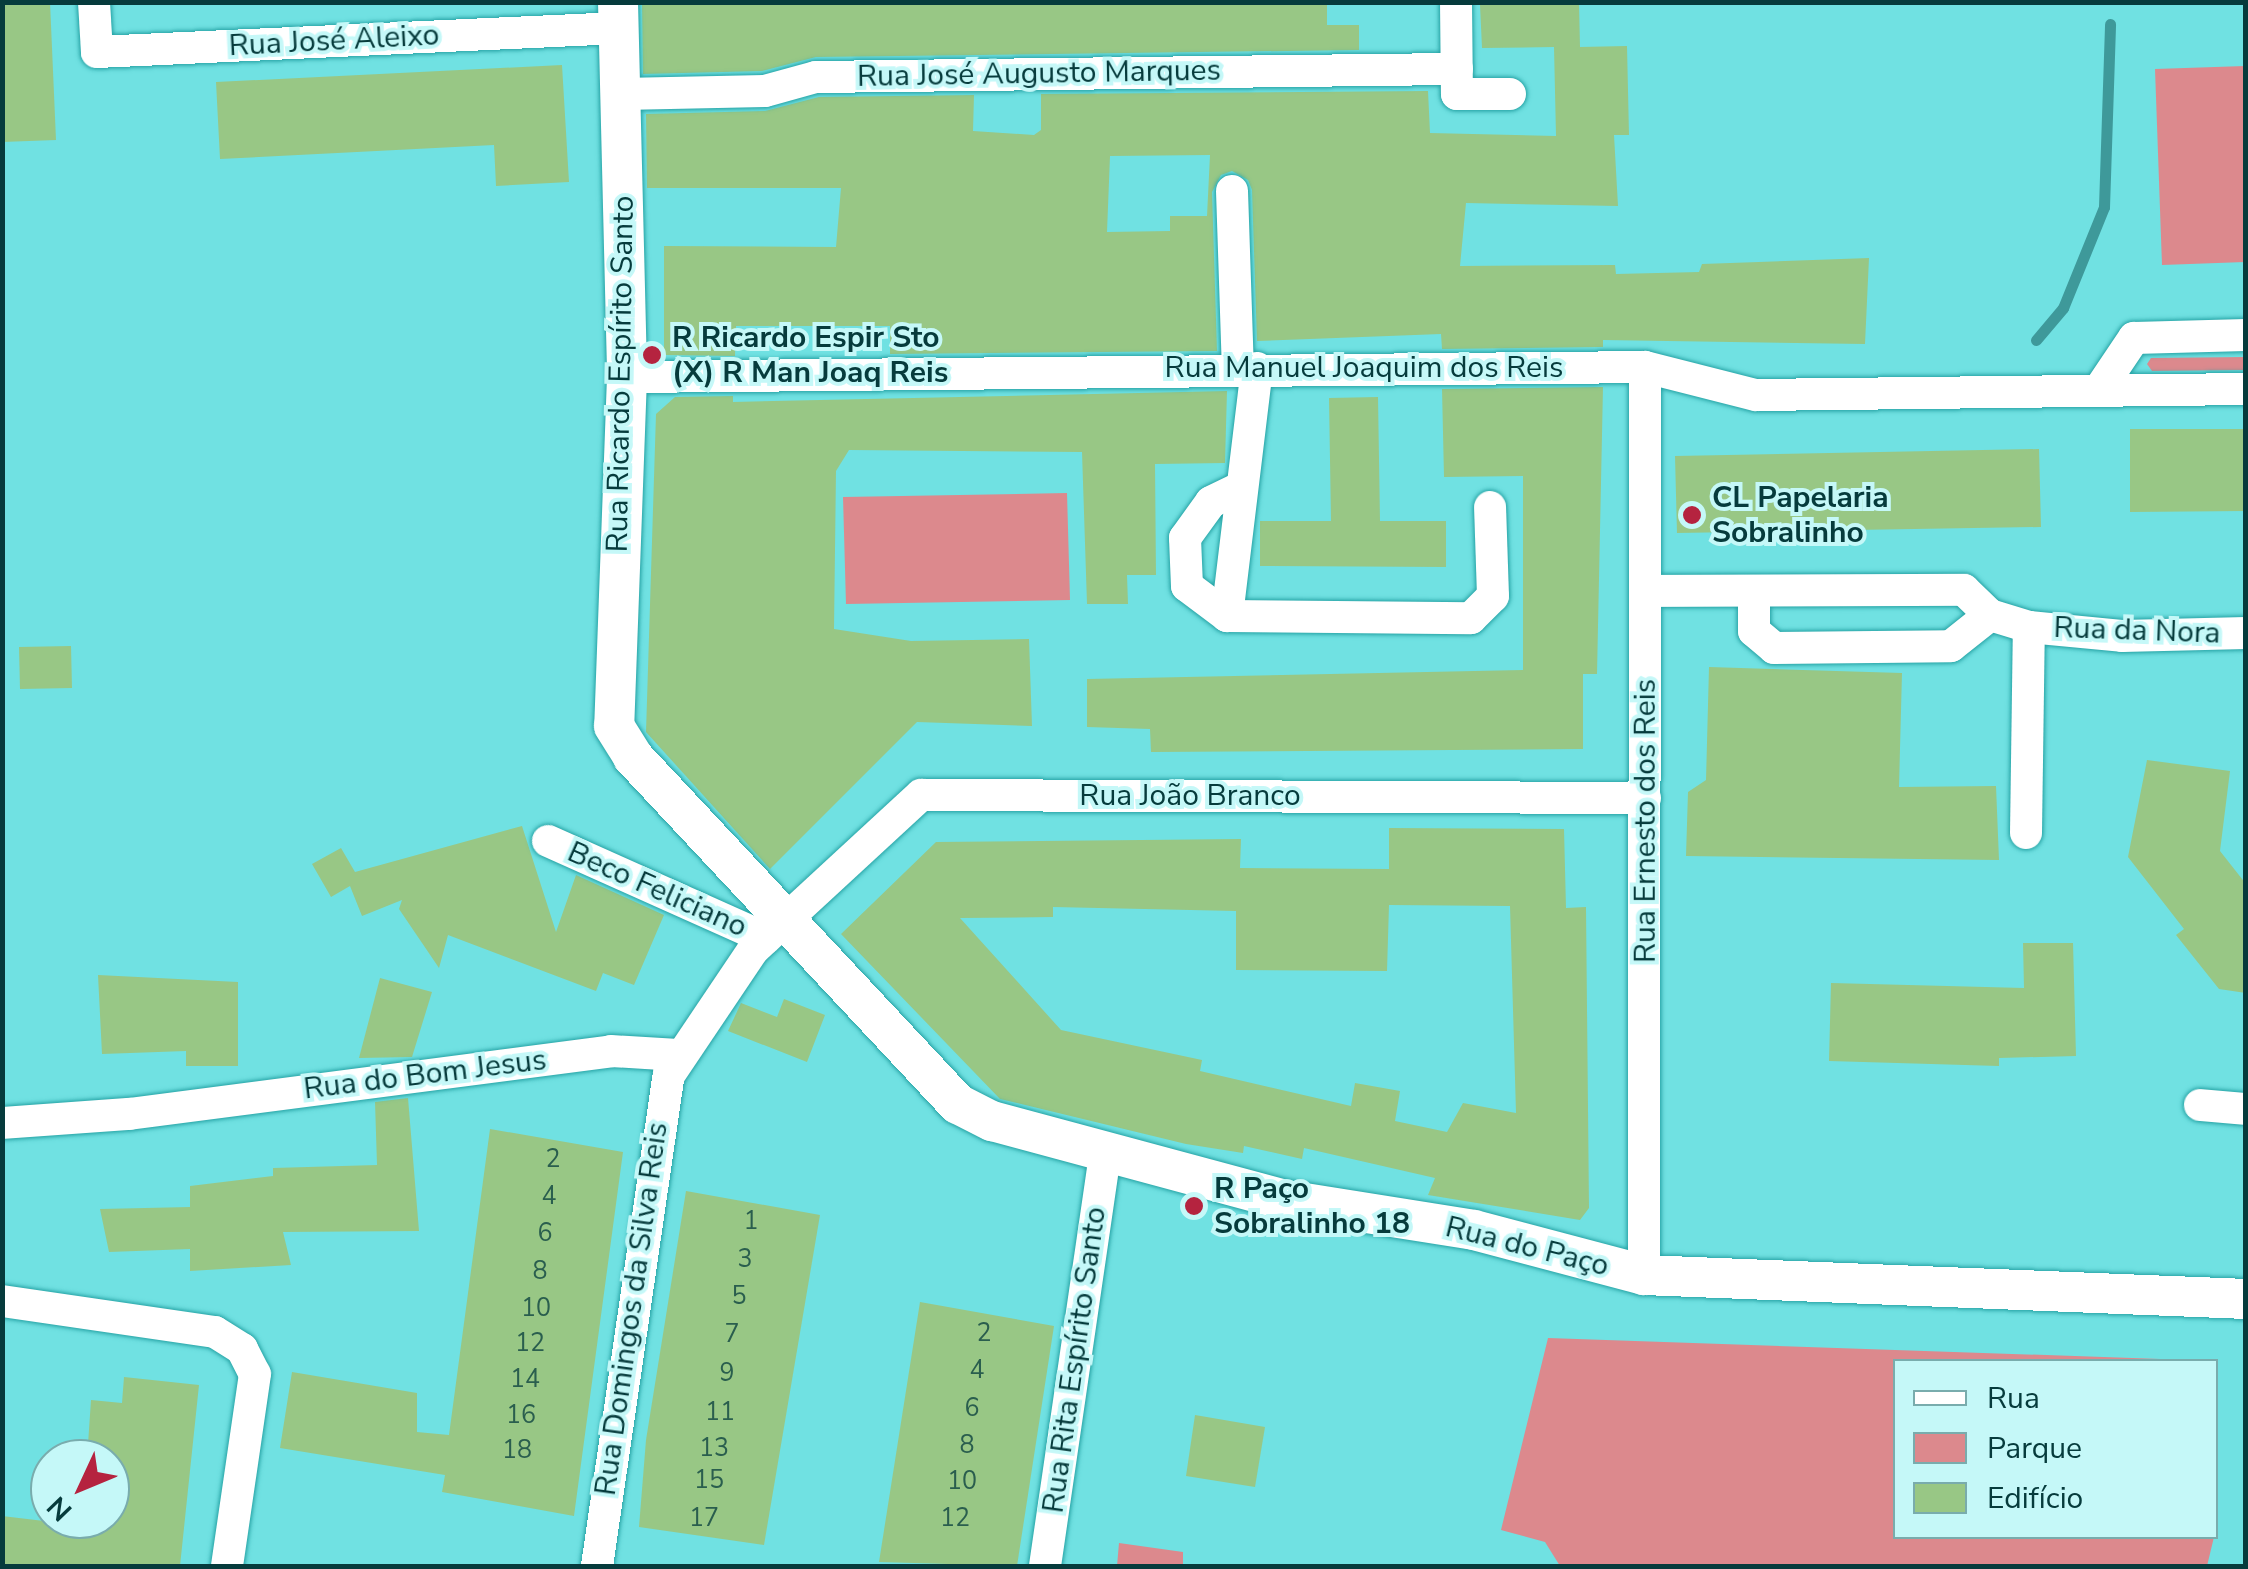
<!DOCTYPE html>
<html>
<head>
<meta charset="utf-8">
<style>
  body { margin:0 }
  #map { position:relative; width:2248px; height:1569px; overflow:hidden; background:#70e1e2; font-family:"Nunito Sans",sans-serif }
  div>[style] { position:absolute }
  .green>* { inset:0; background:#dc898d }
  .stream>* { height:11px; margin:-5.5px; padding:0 5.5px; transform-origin:5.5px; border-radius:5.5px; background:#3e999a }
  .building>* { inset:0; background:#98c785 }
  .roads { filter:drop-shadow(0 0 2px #26a3a5) drop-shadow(0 0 2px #26a3a5) }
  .minor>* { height:32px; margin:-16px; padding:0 16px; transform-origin:16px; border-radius:16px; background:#fff }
  .tertiary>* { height:40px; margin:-20px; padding:0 20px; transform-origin:20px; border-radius:20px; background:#fff }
  .dots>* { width:28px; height:28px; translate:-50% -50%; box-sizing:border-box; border:5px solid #c5f8f8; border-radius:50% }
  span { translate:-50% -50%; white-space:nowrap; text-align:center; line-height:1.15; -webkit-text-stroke:8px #c5f8f8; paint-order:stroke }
  .number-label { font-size:25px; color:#2a5e4e }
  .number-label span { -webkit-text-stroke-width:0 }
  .street-label { font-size:30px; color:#063b3c }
  .poi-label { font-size:30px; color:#063b3c; font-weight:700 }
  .left { translate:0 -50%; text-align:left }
  .frame { position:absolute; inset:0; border:5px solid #063b3c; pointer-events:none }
  .legend { position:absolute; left:1893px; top:1359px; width:325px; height:180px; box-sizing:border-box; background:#c5f8f8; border:2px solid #79acad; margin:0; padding:12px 18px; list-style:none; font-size:30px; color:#063b3c }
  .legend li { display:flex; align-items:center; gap:20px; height:50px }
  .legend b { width:50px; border:2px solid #79acad }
  .north { position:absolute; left:30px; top:1439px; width:100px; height:100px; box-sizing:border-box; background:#c5f8f8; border:2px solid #79acad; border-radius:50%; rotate:226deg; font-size:28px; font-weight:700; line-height:40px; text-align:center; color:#063b3c }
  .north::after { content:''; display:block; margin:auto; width:35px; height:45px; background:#b5233f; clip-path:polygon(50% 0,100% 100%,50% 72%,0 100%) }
</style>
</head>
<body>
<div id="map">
  <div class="green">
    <div style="clip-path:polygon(2245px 66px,2245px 262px,2162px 265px,2155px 69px)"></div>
    <div style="clip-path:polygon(2245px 357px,2245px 370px,2152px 371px,2147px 364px,2151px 358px)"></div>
    <div style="clip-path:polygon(1067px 493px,1070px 600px,846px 604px,843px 497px)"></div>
    <div style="clip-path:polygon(1548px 1338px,2218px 1361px,2216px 1471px,2216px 1362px,1896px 1362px,1896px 1536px,2214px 1537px,2207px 1566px,1560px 1566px,1545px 1542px,1501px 1530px)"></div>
    <div style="clip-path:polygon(1119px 1543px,1183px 1552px,1183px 1566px,1117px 1566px)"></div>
  </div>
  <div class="stream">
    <div style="left:2036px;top:340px;width:42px;rotate:-49.8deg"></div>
    <div style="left:2063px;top:308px;width:109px;rotate:-67.9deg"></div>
    <div style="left:2104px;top:207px;width:183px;rotate:-88.1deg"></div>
  </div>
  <div class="building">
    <div style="clip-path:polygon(2px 2px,50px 2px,56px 140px,2px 142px)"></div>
    <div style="clip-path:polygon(642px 2px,1327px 2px,1327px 25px,1359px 25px,1359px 50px,816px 57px,762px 71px,643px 74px)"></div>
    <div style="clip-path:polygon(evenodd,1579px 3px,1580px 47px,1627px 46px,1629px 135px,1614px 135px,1618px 206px,1466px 203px,1460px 266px,1615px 265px,1616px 274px,1699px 272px,1702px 264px,1869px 258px,1865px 344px,1603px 340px,1603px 347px,1442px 349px,1441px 334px,1257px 341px,1252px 190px,1248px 180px,1232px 171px,1221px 175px,1212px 192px,1217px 351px,890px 354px,890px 326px,736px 326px,735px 356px,664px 355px,664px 246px,836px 247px,841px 188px,647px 188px,646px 114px,765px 111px,819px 97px,974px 95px,973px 131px,1034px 135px,1041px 130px,1041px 94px,1428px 91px,1430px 133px,1556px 136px,1554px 47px,1482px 48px,1480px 5px,1579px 3px,1210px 155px,1207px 216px,1170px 216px,1170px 231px,1107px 232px,1110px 156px,1210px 155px)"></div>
    <div style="clip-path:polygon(562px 65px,569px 182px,496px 186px,494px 145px,220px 159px,216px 82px)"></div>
    <div style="clip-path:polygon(1603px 387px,1597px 674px,1583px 674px,1583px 749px,1151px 752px,1150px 729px,1087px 727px,1087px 679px,1523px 670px,1523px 476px,1444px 477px,1442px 389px)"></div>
    <div style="clip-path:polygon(1227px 391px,1225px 463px,1155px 464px,1156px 575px,1127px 575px,1128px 604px,1087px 604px,1082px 452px,849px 450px,836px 471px,834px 629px,911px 641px,1029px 639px,1032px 726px,917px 722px,770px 869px,646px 732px,656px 414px,675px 397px,733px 396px,733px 402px)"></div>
    <div style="clip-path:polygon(1378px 397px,1380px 521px,1446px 521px,1446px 567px,1260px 566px,1260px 521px,1331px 521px,1329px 398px)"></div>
    <div style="clip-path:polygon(2130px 429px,2246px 429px,2246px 511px,2130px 512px)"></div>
    <div style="clip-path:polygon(2039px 449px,2041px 527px,1677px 533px,1675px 456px)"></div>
    <div style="clip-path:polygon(71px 646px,72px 688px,20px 689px,19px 647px)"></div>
    <div style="clip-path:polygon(1709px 667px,1902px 673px,1899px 787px,1996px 786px,1999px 860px,1686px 856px,1688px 792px,1706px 780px)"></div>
    <div style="clip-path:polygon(2147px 760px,2230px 771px,2220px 851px,2246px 884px,2246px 993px,2219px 989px,2176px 935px,2184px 929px,2128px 857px)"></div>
    <div style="clip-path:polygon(522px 826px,556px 932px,576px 875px,664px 915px,634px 985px,603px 973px,596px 991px,448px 935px,439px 968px,399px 909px,402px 900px,362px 916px,350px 886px,331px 897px,312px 864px,341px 848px,355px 872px)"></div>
    <div style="clip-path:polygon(evenodd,1389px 828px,1564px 829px,1566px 908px,1586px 907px,1589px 1208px,1580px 1220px,1428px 1195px,1435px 1178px,1304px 1148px,1302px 1159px,1244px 1146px,1243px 1153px,1186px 1144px,1000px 1099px,841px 934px,936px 842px,1241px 839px,1240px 868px,1389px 869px,1389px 828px,1389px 905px,1510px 906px,1516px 1113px,1463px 1103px,1447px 1132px,1395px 1121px,1400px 1091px,1355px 1083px,1351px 1106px,1200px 1071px,1202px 1060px,1061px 1030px,960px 918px,1053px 917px,1053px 907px,1236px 911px,1236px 970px,1387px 971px,1389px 905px)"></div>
    <div style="clip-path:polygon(2023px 943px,2073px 943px,2076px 1056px,1999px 1058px,1999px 1066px,1829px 1061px,1831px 983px,2024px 988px)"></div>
    <div style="clip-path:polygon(98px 975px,238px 982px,238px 1066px,186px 1066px,186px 1051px,102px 1054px)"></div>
    <div style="clip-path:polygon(380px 978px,432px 992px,412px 1057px,359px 1058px)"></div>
    <div style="clip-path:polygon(784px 999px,825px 1015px,807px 1062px,728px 1031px,741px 1003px,777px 1017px)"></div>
    <div style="clip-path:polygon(408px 1098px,419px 1231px,283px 1232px,291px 1265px,190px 1271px,190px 1249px,109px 1252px,100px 1209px,190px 1207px,190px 1186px,273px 1176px,273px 1168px,377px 1165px,375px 1102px)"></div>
    <div style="clip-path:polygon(490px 1129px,623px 1152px,574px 1516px,442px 1492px,445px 1475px,280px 1448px,292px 1372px,417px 1393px,417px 1432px,449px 1435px)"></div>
    <div style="clip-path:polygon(686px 1191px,820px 1215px,764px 1545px,639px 1527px,646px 1440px)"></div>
    <div style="clip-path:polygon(920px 1302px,1054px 1326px,1017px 1566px,879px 1562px)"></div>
    <div style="clip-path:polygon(124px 1377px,199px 1385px,180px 1566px,2px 1566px,2px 1516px,103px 1528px,110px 1519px,110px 1459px,87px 1459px,91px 1400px,122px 1403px)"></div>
    <div style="clip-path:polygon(1195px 1415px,1265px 1427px,1255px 1487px,1186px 1476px)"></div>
  </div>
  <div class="roads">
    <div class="minor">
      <div style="left:94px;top:2px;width:50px;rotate:86.6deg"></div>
      <div style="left:97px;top:52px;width:523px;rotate:-2.63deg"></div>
      <div style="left:1456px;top:2px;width:92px;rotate:89.4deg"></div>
      <div style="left:1457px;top:94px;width:53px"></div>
      <div style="left:622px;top:94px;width:143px;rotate:-1.2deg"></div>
      <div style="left:765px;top:91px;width:53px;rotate:-15.4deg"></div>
      <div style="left:816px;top:77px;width:641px;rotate:-0.72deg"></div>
      <div style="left:1232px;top:191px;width:177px;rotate:88.1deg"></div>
      <div style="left:1257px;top:368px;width:250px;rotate:96.9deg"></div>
      <div style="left:1227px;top:616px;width:244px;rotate:0.5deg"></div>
      <div style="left:1471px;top:618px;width:31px;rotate:-45deg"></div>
      <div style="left:1493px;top:596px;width:89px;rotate:-91.9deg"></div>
      <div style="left:627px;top:377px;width:1018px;rotate:-0.56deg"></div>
      <div style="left:1645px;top:367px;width:114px;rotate:14.2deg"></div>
      <div style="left:1756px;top:395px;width:490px;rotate:-0.7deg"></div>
      <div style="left:2099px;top:390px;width:63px;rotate:-56.1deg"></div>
      <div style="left:2134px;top:338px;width:112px;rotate:-1.5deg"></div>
      <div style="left:1646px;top:591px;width:318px;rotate:-0.2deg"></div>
      <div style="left:1964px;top:590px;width:36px;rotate:44deg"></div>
      <div style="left:1990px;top:615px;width:41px;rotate:17.1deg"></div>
      <div style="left:2029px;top:627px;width:93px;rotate:5.5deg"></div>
      <div style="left:2122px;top:636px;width:124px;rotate:-1.4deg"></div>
      <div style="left:1754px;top:593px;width:38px;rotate:90deg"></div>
      <div style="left:1754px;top:631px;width:26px;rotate:40deg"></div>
      <div style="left:1774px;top:648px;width:177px;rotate:-0.6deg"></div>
      <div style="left:1951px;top:646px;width:50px;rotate:-38.5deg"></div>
      <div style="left:1227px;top:616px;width:50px;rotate:-143.1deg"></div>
      <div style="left:1187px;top:586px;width:48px;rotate:-92.4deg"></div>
      <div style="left:1185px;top:538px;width:44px;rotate:-54.2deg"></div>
      <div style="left:1211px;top:502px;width:34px;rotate:-26deg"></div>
      <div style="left:2026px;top:833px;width:206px;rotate:-89.2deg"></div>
      <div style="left:548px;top:841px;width:238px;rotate:24.1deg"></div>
      <div style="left:2200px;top:1105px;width:46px;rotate:5deg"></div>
      <div style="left:2px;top:1123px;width:127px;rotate:-4.1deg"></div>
      <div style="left:129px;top:1114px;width:486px;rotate:-7.4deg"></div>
      <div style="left:611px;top:1051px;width:67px;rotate:3.4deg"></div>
      <div style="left:1644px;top:1275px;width:908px;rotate:-89.94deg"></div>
      <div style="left:2px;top:1301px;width:215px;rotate:8.3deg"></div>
      <div style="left:215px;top:1332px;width:32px;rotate:32deg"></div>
      <div style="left:242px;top:1349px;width:28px;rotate:63deg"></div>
      <div style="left:255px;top:1374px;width:194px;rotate:98.3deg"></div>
      <div style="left:597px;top:1566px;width:496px;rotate:-81.7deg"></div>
      <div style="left:669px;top:1075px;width:151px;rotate:-56.1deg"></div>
      <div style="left:753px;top:950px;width:229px;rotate:-42.7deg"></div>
      <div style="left:921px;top:795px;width:724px;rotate:0.24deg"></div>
      <div style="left:1045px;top:1566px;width:417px;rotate:-81.7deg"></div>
    </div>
    <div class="tertiary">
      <div style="left:618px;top:2px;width:375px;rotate:88.6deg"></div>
      <div style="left:627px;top:377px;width:349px;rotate:92.1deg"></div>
      <div style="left:614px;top:726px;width:36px;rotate:58deg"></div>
      <div style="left:633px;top:757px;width:475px;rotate:46.9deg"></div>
      <div style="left:958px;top:1104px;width:38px;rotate:27deg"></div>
      <div style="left:992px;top:1121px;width:303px;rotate:15.1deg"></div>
      <div style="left:1285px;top:1200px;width:191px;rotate:9deg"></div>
      <div style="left:1474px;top:1230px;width:176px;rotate:14.8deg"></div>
      <div style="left:1644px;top:1275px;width:602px;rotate:2.28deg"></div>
    </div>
  </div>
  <div class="dots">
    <div style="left:652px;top:355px;background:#b5233f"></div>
    <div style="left:1692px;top:515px;background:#b5233f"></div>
    <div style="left:1194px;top:1206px;background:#b5233f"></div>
  </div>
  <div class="number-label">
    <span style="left:553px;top:1159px">2</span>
    <span style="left:549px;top:1196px">4</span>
    <span style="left:751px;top:1221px">1</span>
    <span style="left:545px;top:1233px">6</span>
    <span style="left:745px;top:1259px">3</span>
    <span style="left:540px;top:1271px">8</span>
    <span style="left:739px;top:1296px">5</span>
    <span style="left:536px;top:1308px">10</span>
    <span style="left:984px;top:1333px">2</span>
    <span style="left:732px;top:1334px">7</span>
    <span style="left:530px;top:1343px">12</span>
    <span style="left:977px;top:1370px">4</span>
    <span style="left:727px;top:1373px">9</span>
    <span style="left:525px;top:1379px">14</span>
    <span style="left:972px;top:1408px">6</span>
    <span style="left:720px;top:1412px">11</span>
    <span style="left:521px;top:1415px">16</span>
    <span style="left:967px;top:1445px">8</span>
    <span style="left:714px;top:1448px">13</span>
    <span style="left:517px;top:1450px">18</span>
    <span style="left:709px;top:1480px">15</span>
    <span style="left:962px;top:1481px">10</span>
    <span style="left:704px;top:1518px">17</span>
    <span style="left:955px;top:1518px">12</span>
  </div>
  <div class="street-label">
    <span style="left:334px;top:41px;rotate:-3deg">Rua José Aleixo</span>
    <span style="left:1039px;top:74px;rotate:-1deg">Rua José Augusto Marques</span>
    <span style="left:1364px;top:368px">Rua Manuel Joaquim dos Reis</span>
    <span style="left:621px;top:374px;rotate:-89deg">Rua Ricardo Espírito Santo</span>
    <span style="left:2137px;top:631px;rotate:2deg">Rua da Nora</span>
    <span style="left:1190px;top:796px">Rua João Branco</span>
    <span style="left:1646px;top:821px;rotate:-90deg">Rua Ernesto dos Reis</span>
    <span style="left:657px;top:890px;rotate:24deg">Beco Feliciano</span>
    <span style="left:425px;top:1075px;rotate:-7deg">Rua do Bom Jesus</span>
    <span style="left:1527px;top:1247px;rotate:14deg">Rua do Paço</span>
    <span style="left:632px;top:1309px;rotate:-82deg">Rua Domingos da Silva Reis</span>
    <span style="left:1075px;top:1360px;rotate:-82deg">Rua Rita Espírito Santo</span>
  </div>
  <div class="poi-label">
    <span class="left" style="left:672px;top:355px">R Ricardo Espir Sto<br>(X) R Man Joaq Reis</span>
    <span class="left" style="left:1712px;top:515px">CL Papelaria<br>Sobralinho</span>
    <span class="left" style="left:1214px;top:1206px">R Paço<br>Sobralinho 18</span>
  </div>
  <div class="frame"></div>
  <ul class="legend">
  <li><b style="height:12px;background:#fff"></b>Rua</li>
  <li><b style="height:28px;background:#dc898d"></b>Parque</li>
  <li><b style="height:28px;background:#98c785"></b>Edifício</li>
  </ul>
  <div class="north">N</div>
</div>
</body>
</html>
